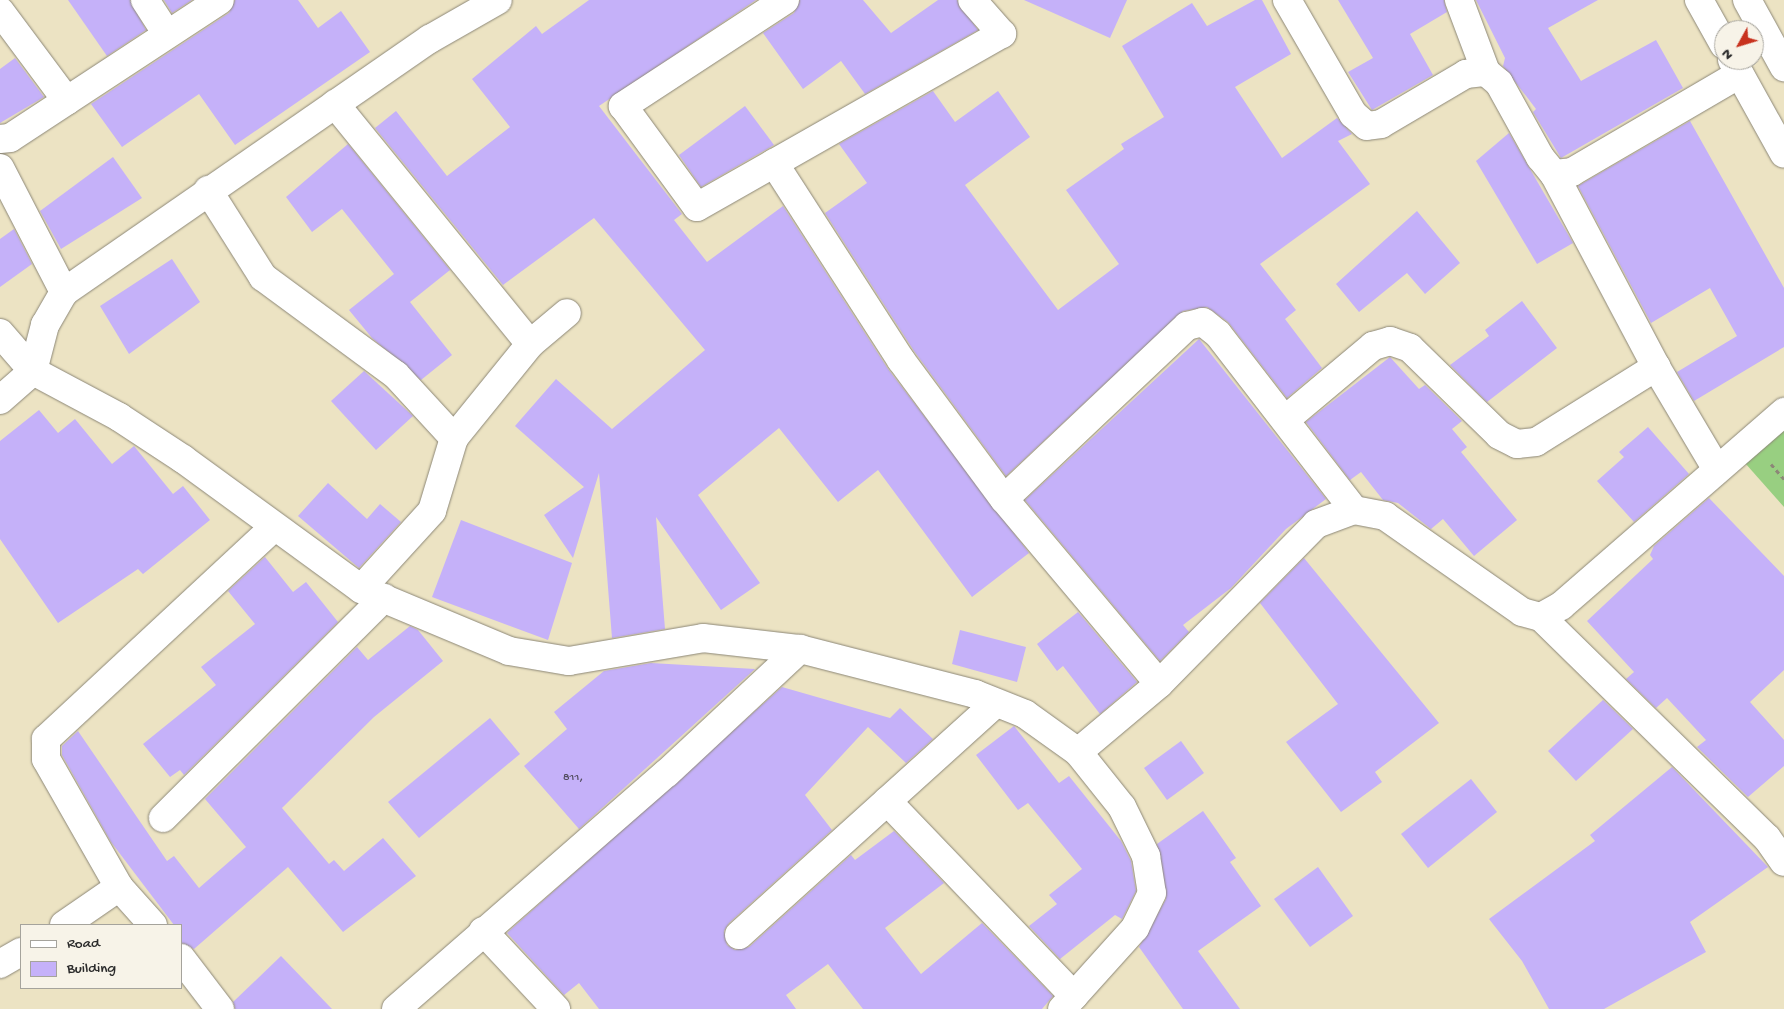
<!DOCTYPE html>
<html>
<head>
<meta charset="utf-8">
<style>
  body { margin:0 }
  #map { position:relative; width:1784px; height:1009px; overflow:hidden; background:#ece3c3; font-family:"Gochi Hand",sans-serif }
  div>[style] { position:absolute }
  .green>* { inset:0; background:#98cf81 }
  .building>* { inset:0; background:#c5b1f9 }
  .path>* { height:3px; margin-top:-1.5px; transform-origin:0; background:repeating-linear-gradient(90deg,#8c8777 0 4px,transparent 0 8px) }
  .roads { filter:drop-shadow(0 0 1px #8c8777) drop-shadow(0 0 1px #8c8777) }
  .minor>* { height:28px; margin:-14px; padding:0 14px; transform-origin:14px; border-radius:14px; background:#fff }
  .secondary>* { height:28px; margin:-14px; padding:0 14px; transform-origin:14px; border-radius:14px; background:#fff }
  span { translate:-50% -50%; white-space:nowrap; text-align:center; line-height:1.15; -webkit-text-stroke:4px #f7f3e8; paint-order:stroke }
  .number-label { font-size:12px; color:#524c5e }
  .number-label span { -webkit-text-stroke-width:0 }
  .legend { position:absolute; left:20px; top:924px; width:162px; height:65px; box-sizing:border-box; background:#f7f3e8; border:1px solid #a5a39c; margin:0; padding:6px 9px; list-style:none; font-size:15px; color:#2b2b2b }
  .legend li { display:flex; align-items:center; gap:10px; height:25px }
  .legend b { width:25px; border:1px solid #a5a39c }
  .north { position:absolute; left:1714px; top:20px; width:50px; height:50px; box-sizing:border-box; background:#f7f3e8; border:1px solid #a5a39c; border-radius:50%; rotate:231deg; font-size:14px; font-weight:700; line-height:20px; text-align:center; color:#2b2b2b }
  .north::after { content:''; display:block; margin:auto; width:18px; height:22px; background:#c8321e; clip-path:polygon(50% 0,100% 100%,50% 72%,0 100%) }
</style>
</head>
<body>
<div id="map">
  <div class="green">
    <div style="clip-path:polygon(1784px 427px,1784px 507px,1745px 463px)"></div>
  </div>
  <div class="building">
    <div style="clip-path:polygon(68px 0,130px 0,146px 30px,107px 56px)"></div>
    <div style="clip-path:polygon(164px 0,192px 0,172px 13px)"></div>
    <div style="clip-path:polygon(235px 0,298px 0,318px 28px,341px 11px,370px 52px,235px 145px,199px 94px,122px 147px,91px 104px,229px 13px)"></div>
    <div style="clip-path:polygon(589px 0,756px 0,599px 106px,682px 214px,674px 220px,707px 262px,783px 206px,888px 369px,1029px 553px,972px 597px,878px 470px,838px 502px,779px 428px,698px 495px,760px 583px,721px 610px,656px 517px,665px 629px,612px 638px,599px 473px,573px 558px,544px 515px,584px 487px,515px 426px,556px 379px,612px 429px,705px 350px,594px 218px,503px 285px,375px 128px,396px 111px,447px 176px,510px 127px,472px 79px,536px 26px,542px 34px)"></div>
    <div style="clip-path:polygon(800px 0,863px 0,891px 33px,938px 0,957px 0,978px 30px,865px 94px,841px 61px,803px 89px,763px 33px,794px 13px)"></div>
    <div style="clip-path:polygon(1024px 0,1127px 0,1110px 38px)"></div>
    <div style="clip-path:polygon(1255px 0,1262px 0,1291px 54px,1235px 87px,1282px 158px,1337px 118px,1352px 134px,1338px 141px,1370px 184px,1260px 264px,1296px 310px,1285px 319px,1322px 368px,1287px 398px,1228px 322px,1207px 307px,1183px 311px,1006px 476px,914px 351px,825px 213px,867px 183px,839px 144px,933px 91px,955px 122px,998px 91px,1030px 137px,965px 185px,1058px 310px,1119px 264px,1066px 190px,1124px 149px,1121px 144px,1164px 117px,1122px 46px,1192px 3px,1207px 26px)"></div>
    <div style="clip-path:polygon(1338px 0,1444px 0,1447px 12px,1410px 34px,1433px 75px,1372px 110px,1348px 72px,1373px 58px)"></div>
    <div style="clip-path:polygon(1476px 0,1598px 0,1548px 28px,1581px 81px,1656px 40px,1683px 88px,1561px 158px,1533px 112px,1536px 109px,1503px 66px,1505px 58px)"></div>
    <div style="clip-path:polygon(15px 58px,44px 97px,0 123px,0 69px)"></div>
    <div style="clip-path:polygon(745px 106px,774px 145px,701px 187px,679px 155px)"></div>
    <div style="clip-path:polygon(1690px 121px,1784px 288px,1784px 347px,1694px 401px,1677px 372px,1737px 336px,1710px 288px,1651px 323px,1578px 186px)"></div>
    <div style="clip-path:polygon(1509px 133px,1573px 243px,1537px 264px,1476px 161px)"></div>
    <div style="clip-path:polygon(348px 144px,450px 270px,410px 302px,452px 355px,421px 380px,372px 338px,349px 310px,394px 274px,342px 209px,312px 232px,286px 197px)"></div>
    <div style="clip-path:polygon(113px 157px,142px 198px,61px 249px,40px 211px)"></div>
    <div style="clip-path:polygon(1417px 211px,1460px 263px,1425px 294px,1407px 273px,1359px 312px,1336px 284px)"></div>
    <div style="clip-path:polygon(14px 229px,32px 264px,0 287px,0 239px)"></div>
    <div style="clip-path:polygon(172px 259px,200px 302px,129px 354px,100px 306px)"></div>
    <div style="clip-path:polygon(1522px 301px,1557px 348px,1487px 402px,1450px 365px,1489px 336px,1485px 330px)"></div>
    <div style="clip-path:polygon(1199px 339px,1326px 499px,1286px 529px,1231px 588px,1183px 625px,1189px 632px,1160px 661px,1025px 500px)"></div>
    <div style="clip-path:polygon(1390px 357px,1419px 389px,1425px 385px,1462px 421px,1452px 429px,1467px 447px,1461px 452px,1517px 520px,1474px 556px,1443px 519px,1431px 529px,1398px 503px,1383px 500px,1361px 472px,1350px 480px,1306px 422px)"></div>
    <div style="clip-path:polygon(364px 371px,413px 416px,376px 450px,331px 401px)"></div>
    <div style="clip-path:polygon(39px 410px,58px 433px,75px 419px,112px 464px,134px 446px,173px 494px,183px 486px,210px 520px,143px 574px,138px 569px,58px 623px,0 539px,0 441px)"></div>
    <div style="clip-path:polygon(1648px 427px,1689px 474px,1634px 522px,1597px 481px,1624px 457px,1619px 452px)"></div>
    <div style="clip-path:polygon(328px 483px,367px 519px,380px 504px,401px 522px,359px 568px,298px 516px)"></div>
    <div style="clip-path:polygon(1709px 498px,1784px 576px,1784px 670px,1750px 702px,1784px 740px,1784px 766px,1748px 797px,1697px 747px,1706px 740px,1667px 698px,1656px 708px,1626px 679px,1634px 672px,1587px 621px,1653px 559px,1650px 555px,1654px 546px)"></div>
    <div style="clip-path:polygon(461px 520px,572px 563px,548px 640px,432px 597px)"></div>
    <div style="clip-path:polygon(265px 557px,293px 592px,306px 582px,338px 622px,184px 775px,180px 770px,170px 777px,143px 744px,216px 685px,201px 667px,255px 624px,228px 591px)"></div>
    <div style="clip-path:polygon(1304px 558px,1439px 723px,1375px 772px,1382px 782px,1341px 812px,1286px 742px,1338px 704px,1260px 603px)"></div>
    <div style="clip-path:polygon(1078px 612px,1137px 682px,1100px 714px,1063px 666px,1057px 671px,1037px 644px)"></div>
    <div style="clip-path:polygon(410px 626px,418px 630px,443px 661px,374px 717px,282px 808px,329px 864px,334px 860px,344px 871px,383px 838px,416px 876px,343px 932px,288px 867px,194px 949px,181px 943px,181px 925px,174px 925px,111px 842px,62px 755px,62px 746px,78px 731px,167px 861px,174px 856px,199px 888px,246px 847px,205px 799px,357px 647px,368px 660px)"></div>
    <div style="clip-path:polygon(960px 630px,1026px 647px,1017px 682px,952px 664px)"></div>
    <div style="clip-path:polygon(651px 663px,755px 669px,579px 829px,524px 766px,567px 729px,554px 712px,604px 671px)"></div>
    <div style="clip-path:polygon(782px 687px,890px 718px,900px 708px,933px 739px,906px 763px,868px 727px,805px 795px,832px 830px,729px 923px,724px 931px,727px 945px,735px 950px,749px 947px,851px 855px,855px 860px,894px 831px,944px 883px,885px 928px,921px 974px,982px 923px,1053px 996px,1042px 1009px,863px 1009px,828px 964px,786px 995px,796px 1009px,599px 1009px,579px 983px,564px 995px,507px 933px)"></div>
    <div style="clip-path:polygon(1603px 700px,1633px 729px,1576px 781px,1548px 751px)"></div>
    <div style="clip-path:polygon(490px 718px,520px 754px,419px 838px,388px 802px)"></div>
    <div style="clip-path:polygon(1014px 726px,1059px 783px,1069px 776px,1121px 841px,1131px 861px,1136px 891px,1122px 919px,1115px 915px,1060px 959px,1029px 926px,1057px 904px,1049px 895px,1082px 869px,1028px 803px,1018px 810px,976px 755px)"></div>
    <div style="clip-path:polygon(1181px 741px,1204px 773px,1167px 800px,1144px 768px)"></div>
    <div style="clip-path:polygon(1672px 767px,1768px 867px,1690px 922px,1706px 952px,1604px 1009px,1549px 1009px,1522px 961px,1489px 919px,1595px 841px,1590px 835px)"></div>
    <div style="clip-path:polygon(1471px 779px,1497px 812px,1428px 868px,1401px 834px)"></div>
    <div style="clip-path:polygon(1203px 811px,1236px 858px,1230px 862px,1261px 906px,1198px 951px,1240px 1009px,1183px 1009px,1139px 947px,1166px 899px,1157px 844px)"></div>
    <div style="clip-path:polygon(1318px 867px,1353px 916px,1310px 947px,1274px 899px)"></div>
    <div style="clip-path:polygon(281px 956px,332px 1009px,235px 1009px,233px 1002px)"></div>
  </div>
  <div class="path">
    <div style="left:1771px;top:464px;width:20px;rotate:49deg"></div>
  </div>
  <div class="roads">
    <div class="minor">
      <div style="left:145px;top:0;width:40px;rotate:57.1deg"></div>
      <div style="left:785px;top:0;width:194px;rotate:146.8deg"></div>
      <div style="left:623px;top:106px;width:125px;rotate:53.8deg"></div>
      <div style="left:697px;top:207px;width:351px;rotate:-29.6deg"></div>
      <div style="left:1002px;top:34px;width:45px;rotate:-131.4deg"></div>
      <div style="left:1287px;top:0;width:132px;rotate:59.9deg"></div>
      <div style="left:1353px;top:114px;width:18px;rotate:41deg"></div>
      <div style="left:1367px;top:126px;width:14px;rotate:-8deg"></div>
      <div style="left:1381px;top:124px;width:99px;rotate:-30.5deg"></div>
      <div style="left:1466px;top:74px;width:20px;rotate:-6deg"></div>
      <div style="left:1486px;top:72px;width:17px;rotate:40deg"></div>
      <div style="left:1499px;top:83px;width:85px;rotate:61deg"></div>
      <div style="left:1540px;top:157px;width:22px;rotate:51deg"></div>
      <div style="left:1554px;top:174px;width:18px;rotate:-6deg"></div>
      <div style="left:1572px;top:172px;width:194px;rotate:-30.3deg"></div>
      <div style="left:1459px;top:0;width:77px;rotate:69.4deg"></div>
      <div style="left:0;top:11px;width:112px;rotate:53.3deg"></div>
      <div style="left:335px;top:104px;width:309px;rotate:50.9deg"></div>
      <div style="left:0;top:139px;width:10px;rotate:-6deg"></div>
      <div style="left:10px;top:138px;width:251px;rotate:-33.3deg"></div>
      <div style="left:774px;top:163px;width:234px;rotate:57.2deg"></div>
      <div style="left:901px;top:360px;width:173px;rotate:53.5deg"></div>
      <div style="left:1004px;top:499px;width:241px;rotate:50deg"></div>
      <div style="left:0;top:168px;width:140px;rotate:62.7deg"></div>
      <div style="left:1554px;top:174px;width:218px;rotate:62.1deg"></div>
      <div style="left:1656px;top:367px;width:117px;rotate:59.3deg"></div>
      <div style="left:208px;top:190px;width:103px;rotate:57.7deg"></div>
      <div style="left:263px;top:277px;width:165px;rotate:36.4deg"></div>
      <div style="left:396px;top:375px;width:86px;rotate:47.4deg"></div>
      <div style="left:454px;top:438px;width:76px;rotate:106.8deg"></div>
      <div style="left:432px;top:511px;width:105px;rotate:132.3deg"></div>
      <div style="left:0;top:333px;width:50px;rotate:49deg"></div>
      <div style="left:33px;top:371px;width:98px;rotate:28.1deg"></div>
      <div style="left:119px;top:417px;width:77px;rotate:33.3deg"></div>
      <div style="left:183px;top:459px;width:220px;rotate:36.1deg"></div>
      <div style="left:361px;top:589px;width:160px;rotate:22.7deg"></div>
      <div style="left:509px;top:651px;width:61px;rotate:9.5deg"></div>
      <div style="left:569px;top:661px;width:136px;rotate:-9.7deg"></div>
      <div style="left:703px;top:638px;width:98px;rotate:6.5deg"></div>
      <div style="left:800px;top:649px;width:181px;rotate:14.4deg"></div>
      <div style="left:975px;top:694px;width:54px;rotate:21.8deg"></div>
      <div style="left:1025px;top:714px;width:65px;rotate:35.6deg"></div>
      <div style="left:1078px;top:752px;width:70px;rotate:51.3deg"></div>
      <div style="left:1122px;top:807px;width:55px;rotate:63.9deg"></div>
      <div style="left:1146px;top:856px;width:37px;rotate:81deg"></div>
      <div style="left:1152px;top:893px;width:39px;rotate:116deg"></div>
      <div style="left:1135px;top:928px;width:109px;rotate:132deg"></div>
      <div style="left:0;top:400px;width:44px;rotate:-41.3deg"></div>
      <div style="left:33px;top:371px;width:48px;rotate:-75.4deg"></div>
      <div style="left:45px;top:325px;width:38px;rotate:-60deg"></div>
      <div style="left:64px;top:292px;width:445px;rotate:-34.7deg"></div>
      <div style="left:430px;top:39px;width:78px;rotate:-29.8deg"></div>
      <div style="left:1286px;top:419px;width:114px;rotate:-40deg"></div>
      <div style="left:1373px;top:346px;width:18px;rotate:-16deg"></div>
      <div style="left:1390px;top:341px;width:21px;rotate:19deg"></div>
      <div style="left:1410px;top:348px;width:124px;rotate:44.3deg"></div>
      <div style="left:1499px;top:435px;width:20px;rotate:27deg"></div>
      <div style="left:1517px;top:444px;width:19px;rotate:-6deg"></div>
      <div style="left:1536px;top:442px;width:142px;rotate:-32deg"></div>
      <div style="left:454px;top:438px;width:121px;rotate:-51deg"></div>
      <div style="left:530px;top:344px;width:48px;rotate:-40deg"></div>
      <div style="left:1004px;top:499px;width:252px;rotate:-43.4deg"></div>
      <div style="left:1187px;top:326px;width:16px;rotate:-14deg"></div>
      <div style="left:1203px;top:322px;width:19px;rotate:39deg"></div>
      <div style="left:1218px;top:334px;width:222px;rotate:52.3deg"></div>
      <div style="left:1541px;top:617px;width:316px;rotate:44.4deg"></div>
      <div style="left:1767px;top:838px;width:29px;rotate:55deg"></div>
      <div style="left:1078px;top:752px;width:106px;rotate:-40deg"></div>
      <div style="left:1159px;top:684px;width:224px;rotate:-45.5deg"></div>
      <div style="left:1316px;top:524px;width:40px;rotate:-20.2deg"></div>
      <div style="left:1354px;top:510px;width:32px;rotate:11deg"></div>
      <div style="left:1385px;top:516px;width:167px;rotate:35deg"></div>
      <div style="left:1522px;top:612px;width:20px;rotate:15deg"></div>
      <div style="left:1541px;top:617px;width:23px;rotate:-29deg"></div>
      <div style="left:1561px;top:606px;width:296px;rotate:-41deg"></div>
      <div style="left:887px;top:801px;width:270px;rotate:46.2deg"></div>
      <div style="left:163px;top:818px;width:312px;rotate:-44.9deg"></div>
      <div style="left:119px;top:887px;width:51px;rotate:48.2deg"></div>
      <div style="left:64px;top:925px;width:67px;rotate:-34.6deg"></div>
      <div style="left:119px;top:887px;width:147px;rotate:-119.7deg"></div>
      <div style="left:46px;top:759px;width:20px;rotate:-90deg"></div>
      <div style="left:46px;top:739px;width:311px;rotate:-42.9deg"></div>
      <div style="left:483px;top:931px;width:107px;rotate:46.9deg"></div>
      <div style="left:739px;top:935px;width:346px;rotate:-42.1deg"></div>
      <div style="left:181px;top:958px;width:64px;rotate:52.6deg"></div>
      <div style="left:0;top:964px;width:24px;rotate:-30deg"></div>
      <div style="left:396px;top:1009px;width:359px;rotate:-41.1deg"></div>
      <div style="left:667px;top:773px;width:182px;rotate:-43deg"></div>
    </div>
    <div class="secondary">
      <div style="left:1699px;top:0;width:51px;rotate:60.9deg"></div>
      <div style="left:1747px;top:0;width:77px;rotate:61.1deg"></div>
      <div style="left:1732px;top:60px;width:107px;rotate:61deg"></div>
    </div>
  </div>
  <div class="number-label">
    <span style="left:573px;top:779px">811,</span>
  </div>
  <ul class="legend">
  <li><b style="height:6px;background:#fff"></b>Road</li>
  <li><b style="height:14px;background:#c5b1f9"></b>Building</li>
  </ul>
  <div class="north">N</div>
</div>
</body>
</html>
